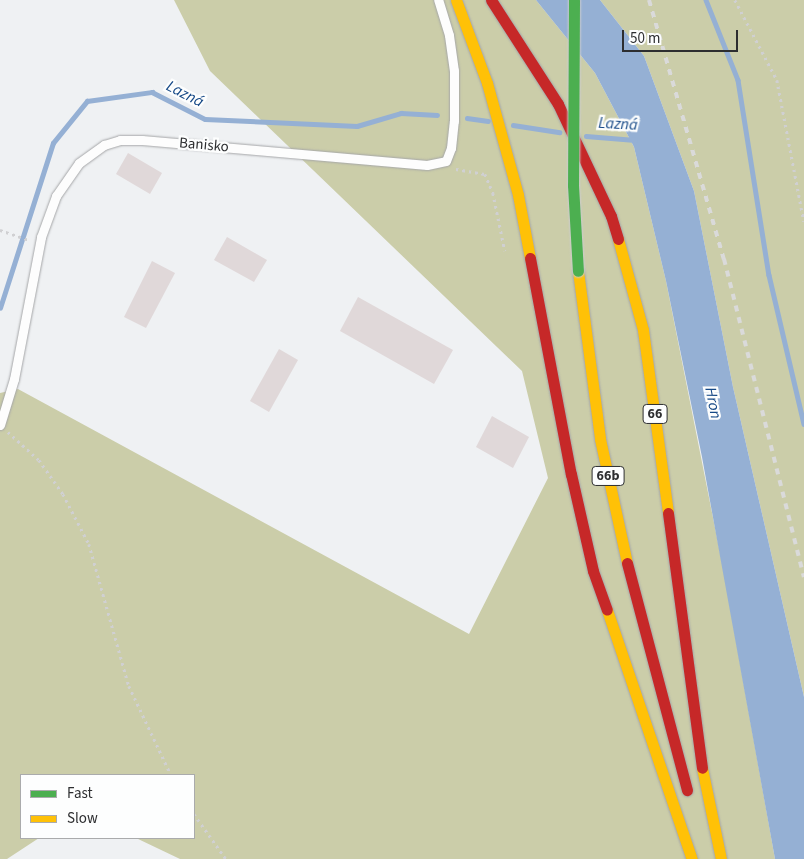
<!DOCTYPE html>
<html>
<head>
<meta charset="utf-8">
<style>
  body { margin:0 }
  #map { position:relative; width:804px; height:859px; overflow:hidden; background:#eff1f3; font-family:"Source Sans 3",sans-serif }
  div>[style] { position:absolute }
  .forest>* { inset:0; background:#cbcda9 }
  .water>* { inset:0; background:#95b0d4 }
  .stream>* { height:4.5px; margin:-2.25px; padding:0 2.25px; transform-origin:2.25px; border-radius:2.25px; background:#95b0d4 }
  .building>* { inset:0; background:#e0d8d9 }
  .path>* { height:2.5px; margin-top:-1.25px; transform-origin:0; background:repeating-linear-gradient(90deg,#d0d0d2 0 2.5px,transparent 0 6.5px) }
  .roads { filter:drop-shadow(0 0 1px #a5a6a8) drop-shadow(0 0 1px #a5a6a8) }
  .lane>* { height:9px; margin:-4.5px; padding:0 4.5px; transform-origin:4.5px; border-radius:4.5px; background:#fdfdfd }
  .slow>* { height:11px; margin:-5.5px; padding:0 5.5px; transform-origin:5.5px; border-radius:5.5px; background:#ffc107 }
  .jam>* { height:11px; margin:-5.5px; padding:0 5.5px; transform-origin:5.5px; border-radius:5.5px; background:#c62828 }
  .rail>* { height:4px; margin-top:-2px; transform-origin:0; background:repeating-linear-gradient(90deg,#dadada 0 6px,transparent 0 12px) }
  .bridges { filter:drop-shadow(0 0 1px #cbccce) drop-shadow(0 0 1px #cbccce) }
  .fast-bridge>* { height:11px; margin:-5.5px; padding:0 5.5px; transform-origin:5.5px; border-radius:5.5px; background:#4caf50 }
  span { translate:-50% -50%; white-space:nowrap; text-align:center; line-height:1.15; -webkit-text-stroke:4.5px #fdfefe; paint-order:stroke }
  .shield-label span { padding:1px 4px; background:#fdfefe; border:1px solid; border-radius:4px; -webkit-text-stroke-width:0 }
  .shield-label { font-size:14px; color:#2d2e30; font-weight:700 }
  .street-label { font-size:15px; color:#2d2e30 }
  .water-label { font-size:16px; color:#154886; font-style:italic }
  .legend { position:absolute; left:20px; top:774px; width:175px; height:65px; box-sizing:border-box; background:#fdfefe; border:1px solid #aaabac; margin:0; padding:6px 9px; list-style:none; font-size:15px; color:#2d2e30 }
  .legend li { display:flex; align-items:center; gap:10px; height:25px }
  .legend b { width:25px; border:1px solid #aaabac }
  .scale { position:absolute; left:622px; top:30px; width:116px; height:22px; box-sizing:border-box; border:2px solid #2d2e30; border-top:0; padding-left:6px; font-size:15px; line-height:18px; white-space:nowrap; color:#2d2e30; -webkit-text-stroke:4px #fdfefe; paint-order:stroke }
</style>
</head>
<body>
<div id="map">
  <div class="forest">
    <div style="clip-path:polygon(174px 0,536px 0,595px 73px,634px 147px,666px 281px,723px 568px,775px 859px,180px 859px,136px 838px,194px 838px,194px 775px,21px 775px,21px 838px,39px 838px,7px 859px,0 859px,0 393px,18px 389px,469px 634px,548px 478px,522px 371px,210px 71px)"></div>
    <div style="clip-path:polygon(600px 0,804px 0,804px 697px,733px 387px,694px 191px,644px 56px)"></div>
  </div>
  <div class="water">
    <div style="clip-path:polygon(536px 0,600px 0,644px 56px,694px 191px,733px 387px,804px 697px,804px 859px,775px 859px,702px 457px,666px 281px,634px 147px,595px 73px)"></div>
  </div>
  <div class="stream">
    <div style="left:706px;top:0;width:86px;rotate:68.2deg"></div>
    <div style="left:738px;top:80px;width:197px;rotate:81deg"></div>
    <div style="left:769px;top:275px;width:153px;rotate:76.8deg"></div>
    <div style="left:467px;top:118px;width:21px;rotate:8deg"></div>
    <div style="left:513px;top:125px;width:47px;rotate:8.7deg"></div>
    <div style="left:586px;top:136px;width:49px;rotate:4.7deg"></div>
    <div style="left:0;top:308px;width:173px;rotate:-72.2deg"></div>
    <div style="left:53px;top:143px;width:54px;rotate:-51deg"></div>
    <div style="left:87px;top:101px;width:66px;rotate:-7.9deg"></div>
    <div style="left:152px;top:92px;width:59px;rotate:27deg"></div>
    <div style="left:205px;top:119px;width:152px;rotate:2.6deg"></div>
    <div style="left:357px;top:126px;width:46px;rotate:-16.5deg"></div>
    <div style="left:401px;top:113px;width:36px;rotate:3deg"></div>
  </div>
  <div class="building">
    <div style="clip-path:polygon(128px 153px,162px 173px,150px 194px,116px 174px)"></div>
    <div style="clip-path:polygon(227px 237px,267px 260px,254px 282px,214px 260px)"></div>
    <div style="clip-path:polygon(152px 261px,175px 273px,146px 328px,124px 317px)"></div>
    <div style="clip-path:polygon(358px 297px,453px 350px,434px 384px,340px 331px)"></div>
    <div style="clip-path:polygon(279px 349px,298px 360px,269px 412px,250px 401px)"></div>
    <div style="clip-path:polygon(492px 416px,529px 437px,513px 468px,476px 447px)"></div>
  </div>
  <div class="path">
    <div style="left:735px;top:0;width:90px;rotate:62.3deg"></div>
    <div style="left:777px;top:80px;width:144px;rotate:79.2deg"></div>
    <div style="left:456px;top:169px;width:29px;rotate:10deg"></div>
    <div style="left:485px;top:174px;width:21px;rotate:67deg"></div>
    <div style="left:493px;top:193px;width:59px;rotate:78.3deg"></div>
    <div style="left:0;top:230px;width:31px;rotate:19deg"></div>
    <div style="left:8px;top:432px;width:42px;rotate:42.1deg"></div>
    <div style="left:39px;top:460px;width:42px;rotate:54.8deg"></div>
    <div style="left:63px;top:494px;width:56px;rotate:62.5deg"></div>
    <div style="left:89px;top:544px;width:148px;rotate:74.3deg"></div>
    <div style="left:129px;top:686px;width:98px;rotate:64.7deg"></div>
    <div style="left:194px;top:814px;width:55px;rotate:54.6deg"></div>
  </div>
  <div class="roads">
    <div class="lane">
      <div style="left:0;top:425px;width:48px;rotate:-73.1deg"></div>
      <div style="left:14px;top:379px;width:145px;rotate:-79.2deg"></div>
      <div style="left:41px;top:237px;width:44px;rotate:-69.9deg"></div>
      <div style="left:56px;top:196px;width:40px;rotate:-55.1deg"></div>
      <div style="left:79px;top:163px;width:31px;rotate:-36deg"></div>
      <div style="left:104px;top:145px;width:17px;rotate:-17deg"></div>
      <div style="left:120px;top:140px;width:22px"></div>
      <div style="left:142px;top:140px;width:286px;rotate:5deg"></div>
      <div style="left:427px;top:165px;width:19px;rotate:-12deg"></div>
      <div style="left:446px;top:161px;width:14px;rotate:-69deg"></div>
      <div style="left:451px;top:148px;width:27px;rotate:-84deg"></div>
      <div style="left:454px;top:121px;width:50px;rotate:-90deg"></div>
      <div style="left:454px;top:71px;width:36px;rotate:-98deg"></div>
      <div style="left:449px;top:35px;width:37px;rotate:-107deg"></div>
    </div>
    <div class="slow">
      <div style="left:456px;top:0;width:89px;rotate:69.5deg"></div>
      <div style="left:487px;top:83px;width:116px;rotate:74.5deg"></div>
      <div style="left:518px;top:195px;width:64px;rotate:79.2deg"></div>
      <div style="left:618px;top:239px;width:94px;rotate:74.6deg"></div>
      <div style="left:643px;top:330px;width:185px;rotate:82.2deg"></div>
      <div style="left:578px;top:271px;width:169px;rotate:82.5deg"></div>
      <div style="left:600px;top:439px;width:127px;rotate:77.7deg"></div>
      <div style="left:607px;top:610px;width:263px;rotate:71.2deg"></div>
      <div style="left:702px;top:768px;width:93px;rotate:78.2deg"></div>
    </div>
    <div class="jam">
      <div style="left:491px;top:0;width:124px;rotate:57.2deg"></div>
      <div style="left:558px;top:104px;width:124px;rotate:64.7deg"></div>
      <div style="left:611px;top:216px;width:24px;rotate:73deg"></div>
      <div style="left:530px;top:258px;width:220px;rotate:79.3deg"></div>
      <div style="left:571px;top:474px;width:99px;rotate:77.2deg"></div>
      <div style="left:593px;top:571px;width:41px;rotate:70.3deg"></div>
      <div style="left:668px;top:513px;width:257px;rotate:82.4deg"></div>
      <div style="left:627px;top:563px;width:235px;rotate:75.2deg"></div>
    </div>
  </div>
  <div class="rail">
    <div style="left:649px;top:0;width:270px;rotate:73.9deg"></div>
    <div style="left:724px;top:259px;width:328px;rotate:75.9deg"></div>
  </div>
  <div class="bridges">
    <div class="fast-bridge">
      <div style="left:574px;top:0;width:185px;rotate:90.3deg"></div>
      <div style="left:573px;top:185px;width:86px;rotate:86.7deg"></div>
    </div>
  </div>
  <div class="shield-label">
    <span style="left:655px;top:414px">66</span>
    <span style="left:608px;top:476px">66b</span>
  </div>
  <div class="street-label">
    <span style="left:204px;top:145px;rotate:5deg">Banisko</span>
  </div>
  <div class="water-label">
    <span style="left:185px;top:94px;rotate:27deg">Lazná</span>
    <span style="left:618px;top:124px;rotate:3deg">Lazná</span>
    <span style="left:713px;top:403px;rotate:79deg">Hron</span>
  </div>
  <ul class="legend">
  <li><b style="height:6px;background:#4caf50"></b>Fast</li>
  <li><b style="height:6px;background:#ffc107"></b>Slow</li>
  </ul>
  <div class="scale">50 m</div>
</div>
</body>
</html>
